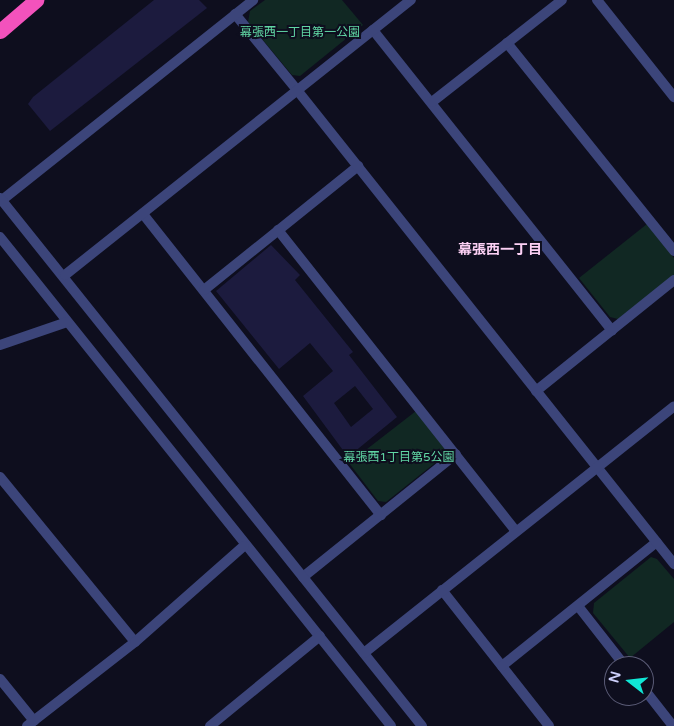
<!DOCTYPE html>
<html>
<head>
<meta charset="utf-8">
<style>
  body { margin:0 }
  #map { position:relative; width:674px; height:726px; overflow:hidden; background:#0e0e1e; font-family:"Varela Round","Noto Sans JP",sans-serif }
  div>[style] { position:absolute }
  .green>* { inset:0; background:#112823 }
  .building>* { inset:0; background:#1c1b3e }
  .minor>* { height:10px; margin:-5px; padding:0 5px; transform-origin:5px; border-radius:5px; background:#3c457a }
  .tertiary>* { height:10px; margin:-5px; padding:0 5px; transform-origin:5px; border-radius:5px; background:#3c457a }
  .motorway>* { height:15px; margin:-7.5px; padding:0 7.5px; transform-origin:7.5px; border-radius:7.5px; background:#f352bc }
  span { translate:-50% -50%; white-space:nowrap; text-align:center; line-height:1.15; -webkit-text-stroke:4px #0e0e1e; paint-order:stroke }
  .park-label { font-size:12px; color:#60d6a4 }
  .neighbourhood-label { font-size:14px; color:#fcd0f4; font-weight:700 }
  .north { position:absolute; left:604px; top:656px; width:50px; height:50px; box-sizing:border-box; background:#0e0e1e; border:1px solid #5b5c77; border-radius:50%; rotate:286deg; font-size:14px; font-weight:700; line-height:20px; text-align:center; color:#ced1fc }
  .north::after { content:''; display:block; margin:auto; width:18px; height:22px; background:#10e7d6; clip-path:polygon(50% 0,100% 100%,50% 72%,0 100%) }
</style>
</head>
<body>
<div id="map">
  <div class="green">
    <div style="clip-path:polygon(265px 0,342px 0,363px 25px,300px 76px,292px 75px,248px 22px,250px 11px)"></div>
    <div style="clip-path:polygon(647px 224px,674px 258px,674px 275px,618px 319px,610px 317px,579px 278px)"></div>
    <div style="clip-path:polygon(416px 411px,445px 449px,445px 455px,386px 502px,378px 501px,349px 463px)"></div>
    <div style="clip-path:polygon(651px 557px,657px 559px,674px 579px,674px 622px,630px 658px,593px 613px,594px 603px)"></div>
  </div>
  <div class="building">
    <div style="clip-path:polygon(154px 0,199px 0,207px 8px,50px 131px,28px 104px,33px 97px)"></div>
    <div style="clip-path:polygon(evenodd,271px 245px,300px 275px,295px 280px,353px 352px,349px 355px,397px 417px,348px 457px,303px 396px,333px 371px,310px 343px,279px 369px,216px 291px,271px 245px,355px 386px,373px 409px,351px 427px,334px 403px,355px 386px)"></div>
  </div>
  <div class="minor">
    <div style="left:597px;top:0;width:124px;rotate:51.6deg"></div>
    <div style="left:235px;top:14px;width:98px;rotate:50.8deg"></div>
    <div style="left:373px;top:30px;width:384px;rotate:51.5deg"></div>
    <div style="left:507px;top:43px;width:267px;rotate:51.2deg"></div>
    <div style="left:432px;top:102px;width:165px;rotate:-38.1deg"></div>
    <div style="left:2px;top:200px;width:321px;rotate:-38.5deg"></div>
    <div style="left:143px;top:214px;width:384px;rotate:51.7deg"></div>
    <div style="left:278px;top:230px;width:384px;rotate:51.7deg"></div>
    <div style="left:0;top:237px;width:626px;rotate:51.35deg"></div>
    <div style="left:204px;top:290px;width:198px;rotate:-38.8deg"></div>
    <div style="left:0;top:345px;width:71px;rotate:-18.9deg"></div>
    <div style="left:536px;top:391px;width:177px;rotate:-38.8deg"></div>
    <div style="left:0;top:477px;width:213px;rotate:50.7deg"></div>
    <div style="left:303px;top:577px;width:196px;rotate:-38.8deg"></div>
    <div style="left:442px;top:590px;width:173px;rotate:51.8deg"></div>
    <div style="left:578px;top:606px;width:76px;rotate:51.9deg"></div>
    <div style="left:502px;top:666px;width:198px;rotate:-38.7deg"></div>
    <div style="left:0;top:679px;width:54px;rotate:51deg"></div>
    <div style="left:644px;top:689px;width:47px;rotate:51.9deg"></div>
    <div style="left:27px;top:726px;width:137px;rotate:-37.9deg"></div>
    <div style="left:135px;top:642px;width:145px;rotate:-41.4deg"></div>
    <div style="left:210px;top:726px;width:142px;rotate:-39.3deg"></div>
  </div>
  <div class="tertiary">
    <div style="left:297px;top:90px;width:606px;rotate:51.5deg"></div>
    <div style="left:0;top:198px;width:676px;rotate:51.37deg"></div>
    <div style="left:65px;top:275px;width:442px;rotate:-38.5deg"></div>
    <div style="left:364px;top:653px;width:396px;rotate:-38.5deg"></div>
  </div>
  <div class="motorway">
    <div style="left:0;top:31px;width:48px;rotate:-40.7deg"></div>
  </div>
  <div class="park-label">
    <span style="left:300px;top:33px">幕張西一丁目第一公園</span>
    <span style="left:399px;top:458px">幕張西1丁目第5公園</span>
  </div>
  <div class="neighbourhood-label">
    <span style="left:500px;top:250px">幕張西一丁目</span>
  </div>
  <div class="north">N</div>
</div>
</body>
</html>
